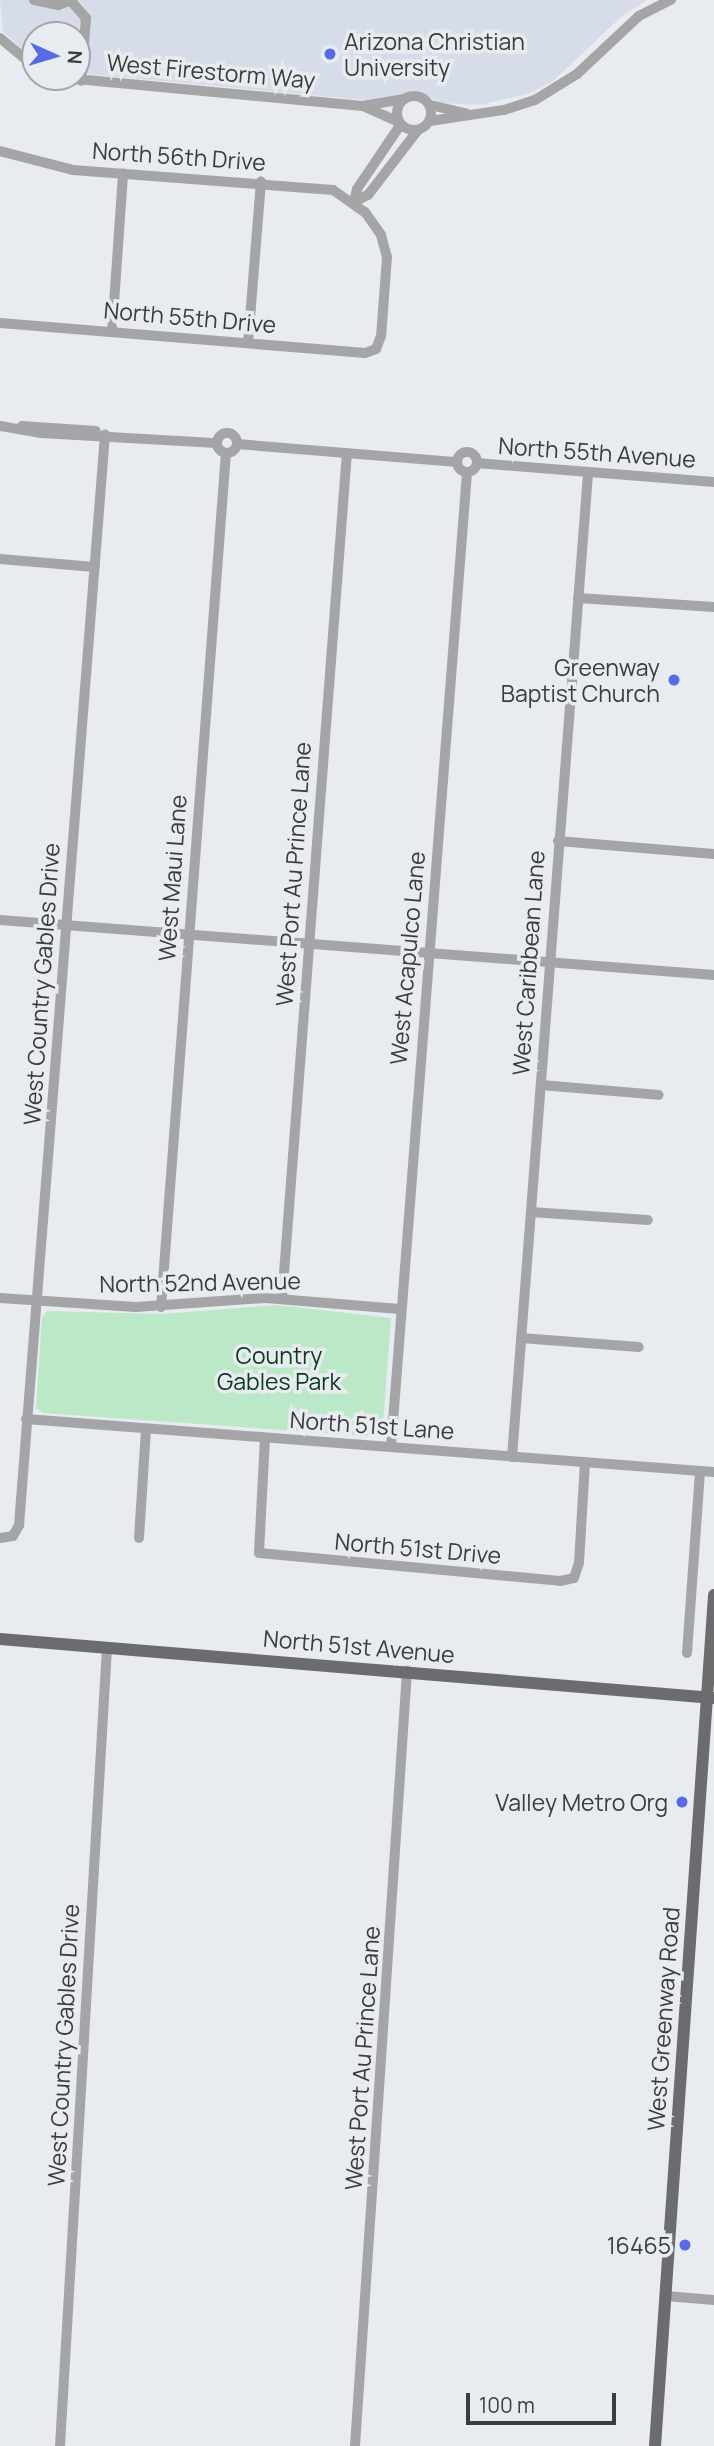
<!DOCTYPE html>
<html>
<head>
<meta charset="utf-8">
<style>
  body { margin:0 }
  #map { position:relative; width:714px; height:2446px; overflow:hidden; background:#e8ebef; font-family:Manrope,sans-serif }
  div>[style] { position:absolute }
  .built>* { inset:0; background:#d7dde8 }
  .green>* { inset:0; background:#bbe8c6 }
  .minor>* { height:10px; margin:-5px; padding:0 5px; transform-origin:5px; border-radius:5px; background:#a5a5a7 }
  .minor>.ring { margin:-5px; padding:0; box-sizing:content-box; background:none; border:10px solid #a5a5a7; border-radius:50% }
  .major>* { height:12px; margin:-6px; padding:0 6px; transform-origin:6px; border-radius:6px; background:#6c6b6e }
  .dots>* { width:19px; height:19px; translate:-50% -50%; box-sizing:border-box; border:4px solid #e8ebef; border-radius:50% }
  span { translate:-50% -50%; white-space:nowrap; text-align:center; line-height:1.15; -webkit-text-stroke:7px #e8ebef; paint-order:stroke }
  .poi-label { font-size:23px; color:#3b3c3d }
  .left { translate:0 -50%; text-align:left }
  .right { translate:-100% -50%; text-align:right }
  .street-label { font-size:23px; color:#3b3c3d }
  .park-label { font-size:23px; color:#083b1d }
  .north { position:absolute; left:21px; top:21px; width:70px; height:70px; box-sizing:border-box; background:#e8ebef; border:2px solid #a3a5a8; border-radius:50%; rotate:94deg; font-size:19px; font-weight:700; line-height:28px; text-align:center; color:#3b3c3d }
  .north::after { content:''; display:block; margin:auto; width:24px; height:32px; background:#556ce2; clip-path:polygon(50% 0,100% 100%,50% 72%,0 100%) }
  .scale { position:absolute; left:466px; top:2393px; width:150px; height:32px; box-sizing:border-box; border:4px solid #3b3c3d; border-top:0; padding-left:9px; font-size:21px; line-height:24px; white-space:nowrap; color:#3b3c3d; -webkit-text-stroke:5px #e8ebef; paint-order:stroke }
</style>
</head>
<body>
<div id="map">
  <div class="built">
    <div style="clip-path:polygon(0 0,647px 0,621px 17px,552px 82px,528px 94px,479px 105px,441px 103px,419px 92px,375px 101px,77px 73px,77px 35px,35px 35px,35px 60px,3px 32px)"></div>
  </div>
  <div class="green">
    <div style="clip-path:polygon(277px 1305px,391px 1318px,382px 1437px,43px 1413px,36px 1408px,42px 1318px,47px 1311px,161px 1314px)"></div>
  </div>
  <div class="minor">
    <div style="left:34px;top:0;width:25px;rotate:12deg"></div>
    <div style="left:58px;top:5px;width:15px;rotate:-20deg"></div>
    <div style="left:71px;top:1px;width:23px;rotate:49deg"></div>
    <div style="left:86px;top:18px;width:63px;rotate:94.5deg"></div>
    <div style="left:0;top:38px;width:45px;rotate:39.6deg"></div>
    <div style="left:55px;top:77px;width:309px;rotate:5.4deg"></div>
    <div style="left:363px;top:106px;width:42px;rotate:-9.7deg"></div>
    <div class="ring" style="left:397px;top:96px;width:24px;height:24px"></div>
    <div style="left:430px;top:105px;width:37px;rotate:13deg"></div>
    <div style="left:363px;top:106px;width:39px;rotate:24deg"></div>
    <div style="left:430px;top:121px;width:75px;rotate:-8.5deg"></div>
    <div style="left:504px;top:110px;width:33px;rotate:-18deg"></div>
    <div style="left:535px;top:100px;width:49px;rotate:-31.8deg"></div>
    <div style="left:577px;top:74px;width:85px;rotate:-43.1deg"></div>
    <div style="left:639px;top:16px;width:36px;rotate:-27deg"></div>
    <div style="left:0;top:151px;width:75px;rotate:14.6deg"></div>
    <div style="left:73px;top:170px;width:261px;rotate:4.4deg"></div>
    <div style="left:333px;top:190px;width:39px;rotate:35deg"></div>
    <div style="left:365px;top:212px;width:28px;rotate:55deg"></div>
    <div style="left:381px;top:235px;width:23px;rotate:75deg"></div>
    <div style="left:387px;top:257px;width:79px;rotate:94.3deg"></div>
    <div style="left:381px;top:336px;width:14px;rotate:111deg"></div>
    <div style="left:376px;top:349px;width:12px;rotate:160deg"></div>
    <div style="left:365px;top:353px;width:366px;rotate:-175.3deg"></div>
    <div style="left:354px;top:202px;width:16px;rotate:-27deg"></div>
    <div style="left:368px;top:195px;width:82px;rotate:-52.4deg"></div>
    <div style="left:354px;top:202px;width:13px;rotate:-77deg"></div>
    <div style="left:357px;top:189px;width:78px;rotate:-55.9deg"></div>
    <div style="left:112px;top:332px;width:159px;rotate:-86deg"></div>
    <div style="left:248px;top:343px;width:162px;rotate:-85.4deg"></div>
    <div style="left:0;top:426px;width:42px;rotate:9.7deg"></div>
    <div style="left:41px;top:433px;width:176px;rotate:3.3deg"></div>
    <div style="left:22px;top:426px;width:74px;rotate:3.9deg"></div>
    <div class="ring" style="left:217px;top:433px;width:10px;height:10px"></div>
    <div style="left:237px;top:444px;width:221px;rotate:4.7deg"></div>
    <div class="ring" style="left:457px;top:452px;width:10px;height:10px"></div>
    <div style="left:477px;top:463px;width:238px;rotate:4.6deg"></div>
    <div style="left:0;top:559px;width:95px;rotate:4.8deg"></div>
    <div style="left:578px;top:598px;width:136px;rotate:3.8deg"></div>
    <div style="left:558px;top:841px;width:157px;rotate:4.8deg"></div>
    <div style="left:0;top:920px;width:716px;rotate:4.4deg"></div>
    <div style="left:541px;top:1085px;width:118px;rotate:4.8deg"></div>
    <div style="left:531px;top:1212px;width:117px;rotate:3.9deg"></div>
    <div style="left:0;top:1298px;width:136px;rotate:3.8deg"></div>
    <div style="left:136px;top:1307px;width:130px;rotate:-4deg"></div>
    <div style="left:266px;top:1298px;width:134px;rotate:4.7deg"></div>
    <div style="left:282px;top:1299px;width:848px;rotate:-85.61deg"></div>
    <div style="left:161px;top:1307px;width:856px;rotate:-85.65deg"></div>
    <div style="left:521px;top:1338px;width:118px;rotate:4.4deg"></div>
    <div style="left:26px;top:1419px;width:690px;rotate:4.41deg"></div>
    <div style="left:265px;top:1438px;width:115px;rotate:93deg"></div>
    <div style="left:259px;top:1553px;width:302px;rotate:5.3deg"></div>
    <div style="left:560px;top:1581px;width:14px;rotate:-12deg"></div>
    <div style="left:574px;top:1578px;width:16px;rotate:-72deg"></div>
    <div style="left:579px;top:1563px;width:101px;rotate:-86.6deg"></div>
    <div style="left:391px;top:1447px;width:978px;rotate:-85.54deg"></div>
    <div style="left:512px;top:1457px;width:987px;rotate:-85.58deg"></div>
    <div style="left:0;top:1538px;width:13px;rotate:-9deg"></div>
    <div style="left:13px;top:1536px;width:13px;rotate:-61deg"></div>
    <div style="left:19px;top:1525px;width:1094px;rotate:-85.49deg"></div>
    <div style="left:139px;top:1538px;width:109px;rotate:-86.3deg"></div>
    <div style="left:687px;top:1653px;width:182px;rotate:-85.9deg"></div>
    <div style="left:666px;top:2296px;width:48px;rotate:4.8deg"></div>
    <div style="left:60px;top:2446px;width:800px;rotate:-86.63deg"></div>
    <div style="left:355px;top:2446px;width:777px;rotate:-86.16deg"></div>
  </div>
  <div class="major">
    <div style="left:0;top:1639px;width:716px;rotate:4.72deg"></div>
    <div style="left:655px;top:2446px;width:853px;rotate:-86.03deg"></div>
  </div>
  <div class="dots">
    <div style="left:330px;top:54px;background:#556ce2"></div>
    <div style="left:674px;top:680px;background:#556ce2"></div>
    <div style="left:682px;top:1802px;background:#556ce2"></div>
    <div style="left:685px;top:2245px;background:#556ce2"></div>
  </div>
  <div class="poi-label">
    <span class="left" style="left:344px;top:54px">Arizona Christian<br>University</span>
    <span class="right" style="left:660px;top:680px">Greenway<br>Baptist Church</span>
    <span class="right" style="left:668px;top:1802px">Valley Metro Org</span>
    <span class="right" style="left:671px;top:2245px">16465</span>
  </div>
  <div class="street-label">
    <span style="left:211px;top:71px;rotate:5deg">West Firestorm Way</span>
    <span style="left:179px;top:156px;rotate:4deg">North 56th Drive</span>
    <span style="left:190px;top:317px;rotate:5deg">North 55th Drive</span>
    <span style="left:597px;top:452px;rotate:4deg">North 55th Avenue</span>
    <span style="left:293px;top:874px;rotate:-86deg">West Port Au Prince Lane</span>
    <span style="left:172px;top:878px;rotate:-86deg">West Maui Lane</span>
    <span style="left:407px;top:958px;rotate:-85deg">West Acapulco Lane</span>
    <span style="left:528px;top:963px;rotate:-86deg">West Caribbean Lane</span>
    <span style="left:41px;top:984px;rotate:-86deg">West Country Gables Drive</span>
    <span style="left:200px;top:1282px;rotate:-1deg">North 52nd Avenue</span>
    <span style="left:372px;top:1425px;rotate:4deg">North 51st Lane</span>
    <span style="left:418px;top:1548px;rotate:5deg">North 51st Drive</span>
    <span style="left:359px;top:1646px;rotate:5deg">North 51st Avenue</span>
    <span style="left:663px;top:2019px;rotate:-86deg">West Greenway Road</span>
    <span style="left:63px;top:2045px;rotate:-87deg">West Country Gables Drive</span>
    <span style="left:362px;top:2058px;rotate:-86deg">West Port Au Prince Lane</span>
  </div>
  <div class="park-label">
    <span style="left:279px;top:1368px">Country<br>Gables Park</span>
  </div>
  <div class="north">N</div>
  <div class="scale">100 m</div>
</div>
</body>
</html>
